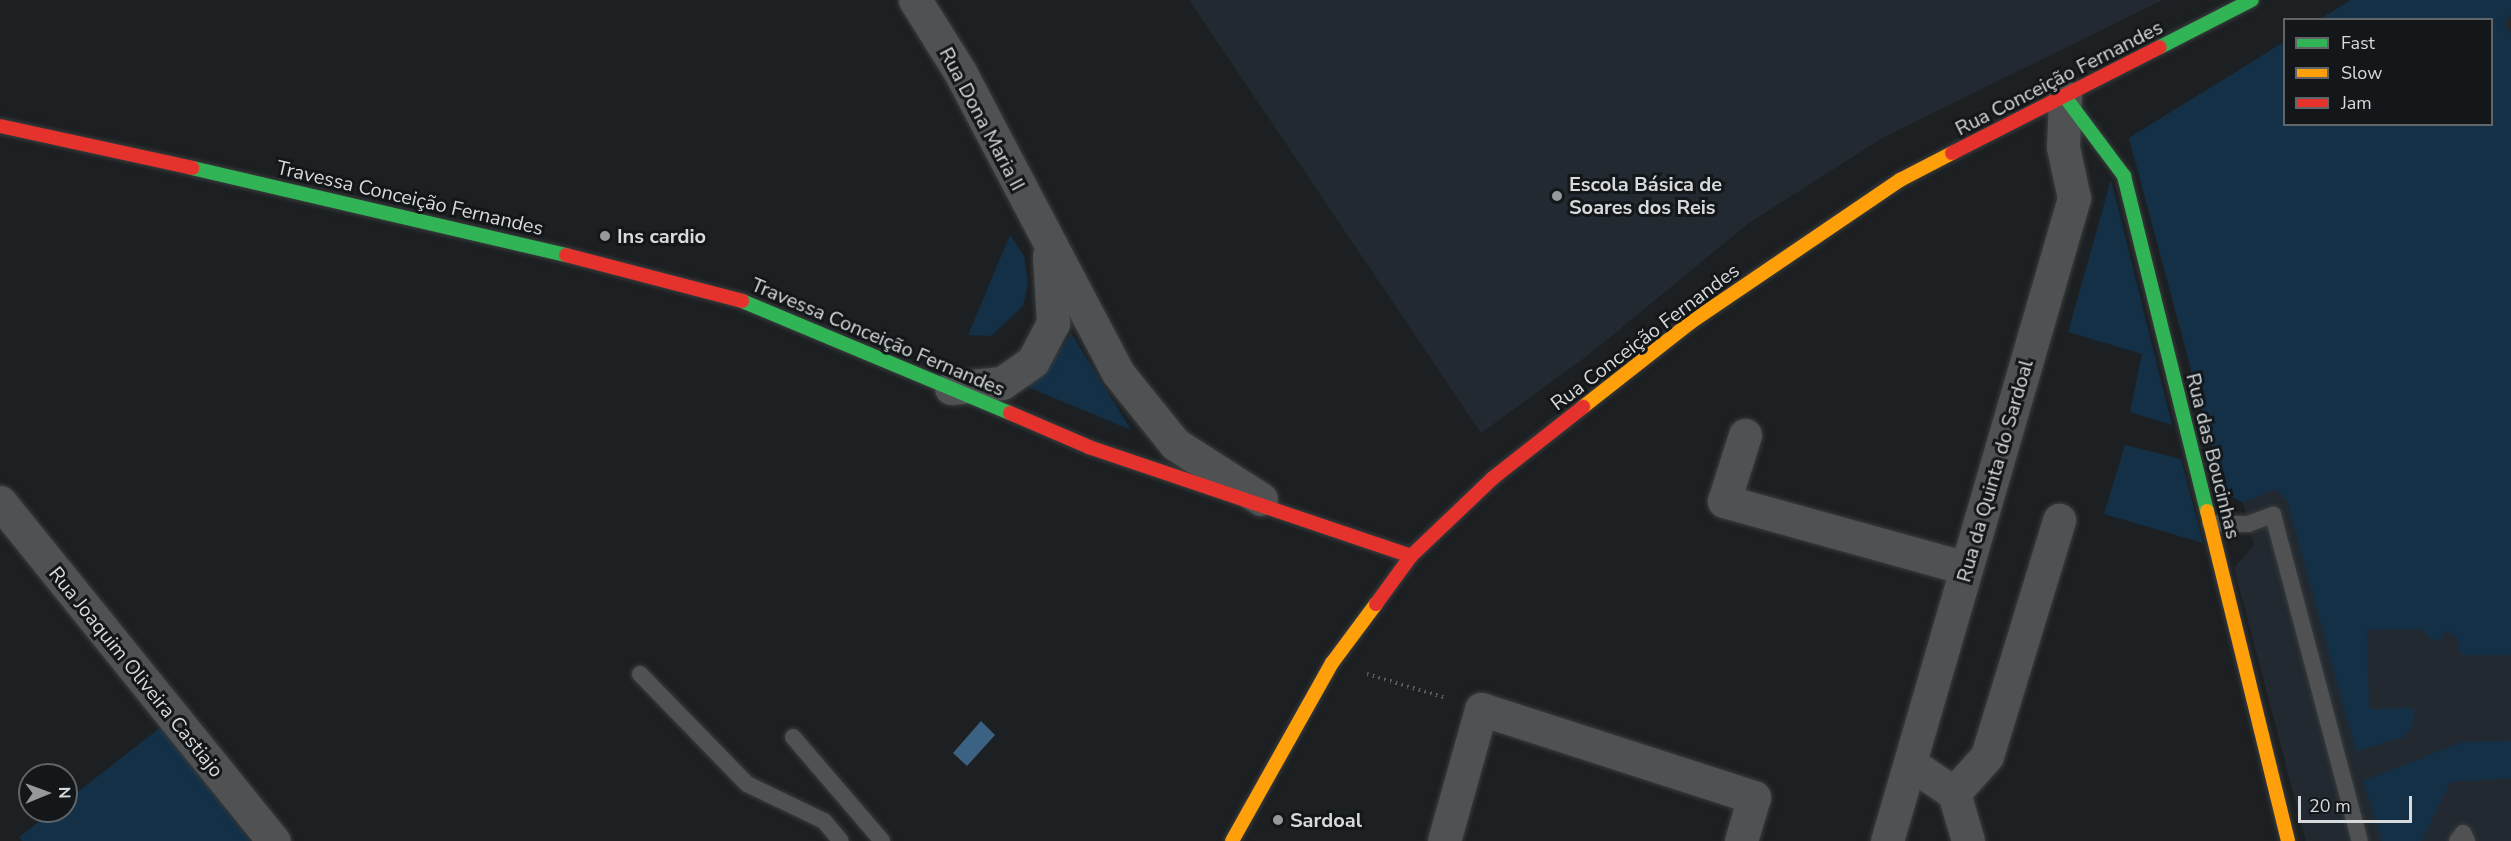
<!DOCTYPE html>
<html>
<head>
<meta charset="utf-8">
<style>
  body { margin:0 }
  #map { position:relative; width:2511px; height:841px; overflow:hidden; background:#1d2022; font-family:"Nunito Sans",sans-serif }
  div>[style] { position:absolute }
  .built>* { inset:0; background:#222930 }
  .green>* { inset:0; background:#133047 }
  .water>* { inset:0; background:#3c6283 }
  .path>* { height:4px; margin-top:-2px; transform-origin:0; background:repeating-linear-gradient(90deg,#5a5c5e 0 1.5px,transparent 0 6px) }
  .roads { filter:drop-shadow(0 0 2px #393c3d) drop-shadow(0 0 2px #393c3d) }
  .lane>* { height:16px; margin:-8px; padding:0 8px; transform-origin:8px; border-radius:8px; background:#505152 }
  .street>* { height:33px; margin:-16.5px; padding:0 16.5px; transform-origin:16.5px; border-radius:16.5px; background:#505152 }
  .fast>* { height:14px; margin:-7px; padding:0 7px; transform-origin:7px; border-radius:7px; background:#30b455 }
  .slow>* { height:14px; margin:-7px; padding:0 7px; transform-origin:7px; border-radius:7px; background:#ff9f0a }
  .jam>* { height:14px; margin:-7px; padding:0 7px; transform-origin:7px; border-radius:7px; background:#e5322d }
  .dots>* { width:16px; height:16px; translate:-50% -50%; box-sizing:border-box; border:3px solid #13171a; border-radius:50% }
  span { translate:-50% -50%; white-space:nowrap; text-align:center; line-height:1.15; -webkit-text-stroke:6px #13171a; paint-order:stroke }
  .street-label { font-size:20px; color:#d7dadc }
  .poi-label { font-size:20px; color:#d7dadc; font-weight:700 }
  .left { translate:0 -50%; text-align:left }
  .legend { position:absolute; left:2283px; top:18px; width:210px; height:108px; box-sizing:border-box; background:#13171a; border:2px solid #616568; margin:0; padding:8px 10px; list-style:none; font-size:18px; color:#d7dadc }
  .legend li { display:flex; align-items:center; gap:12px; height:30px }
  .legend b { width:30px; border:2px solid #616568 }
  .north { position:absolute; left:18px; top:763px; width:60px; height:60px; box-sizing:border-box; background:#13171a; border:2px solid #616568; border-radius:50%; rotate:89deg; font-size:16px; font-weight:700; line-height:24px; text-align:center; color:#d7dadc }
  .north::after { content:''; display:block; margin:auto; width:21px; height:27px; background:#96999b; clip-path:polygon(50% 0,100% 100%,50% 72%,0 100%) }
  .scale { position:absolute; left:2298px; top:796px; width:114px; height:27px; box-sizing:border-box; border:3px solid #d7dadc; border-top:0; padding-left:8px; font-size:18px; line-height:21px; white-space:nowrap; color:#d7dadc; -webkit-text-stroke:4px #13171a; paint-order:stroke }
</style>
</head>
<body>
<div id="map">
  <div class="built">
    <div style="clip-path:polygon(1189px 0,2163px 0,1884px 137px,1749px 223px,1587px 356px,1481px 433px)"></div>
    <div style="clip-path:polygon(2351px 0,2511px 0,2511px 841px,2306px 841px,2234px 568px,2254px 545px,2243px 503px,2224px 492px,2129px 138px,2284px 42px,2284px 124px,2492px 124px,2492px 20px,2320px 19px)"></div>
  </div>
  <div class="green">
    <div style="clip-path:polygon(2351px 0,2511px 0,2511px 14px,2503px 24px,2511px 34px,2511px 655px,2461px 655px,2458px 639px,2447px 631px,2436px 642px,2420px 629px,2367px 630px,2369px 709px,2414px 708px,2414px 724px,2404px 737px,2356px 751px,2287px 500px,2275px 489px,2243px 503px,2224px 492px,2129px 138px,2284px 42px,2284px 124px,2492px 124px,2492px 20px,2320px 19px)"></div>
    <div style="clip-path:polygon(2111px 180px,2172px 425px,2130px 412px,2142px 354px,2068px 332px)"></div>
    <div style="clip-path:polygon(1010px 235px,1024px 256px,1028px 283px,1023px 306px,991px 336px,968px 335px)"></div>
    <div style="clip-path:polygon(1071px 333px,1131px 430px,1023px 385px,1054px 359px)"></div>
    <div style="clip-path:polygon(2125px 445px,2181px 459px,2203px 543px,2104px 514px)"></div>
    <div style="clip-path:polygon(161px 727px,250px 841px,22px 841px,19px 837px,53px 811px,66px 811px,66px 801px)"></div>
    <div style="clip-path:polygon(2462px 742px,2511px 741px,2511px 778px,2450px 782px,2422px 841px,2382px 841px,2363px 781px)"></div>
  </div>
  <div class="water">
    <div style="clip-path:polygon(981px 721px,995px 735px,967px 766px,953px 753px)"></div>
  </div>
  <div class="path">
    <div style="left:1367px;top:674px;width:83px;rotate:16.9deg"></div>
  </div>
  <div class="roads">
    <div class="lane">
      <div style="left:2210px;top:523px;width:38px;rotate:2deg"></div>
      <div style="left:2248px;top:524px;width:27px;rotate:-20deg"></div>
      <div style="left:2273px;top:515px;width:337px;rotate:75.1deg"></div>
      <div style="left:640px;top:674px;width:153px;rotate:45.8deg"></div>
      <div style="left:747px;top:784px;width:85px;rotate:25.7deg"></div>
      <div style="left:824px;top:821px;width:26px;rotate:50deg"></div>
      <div style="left:793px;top:737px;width:137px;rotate:49.4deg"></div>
      <div style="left:2457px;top:841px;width:10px;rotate:-53deg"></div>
      <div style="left:2463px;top:833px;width:9px;rotate:63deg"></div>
    </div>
    <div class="street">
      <div style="left:915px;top:0;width:85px;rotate:58deg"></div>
      <div style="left:960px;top:72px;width:340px;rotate:62.3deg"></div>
      <div style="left:1118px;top:373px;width:91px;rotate:51.2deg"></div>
      <div style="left:1175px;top:444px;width:102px;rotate:32.6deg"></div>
      <div style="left:951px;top:388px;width:51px;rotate:-5.6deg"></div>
      <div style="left:1002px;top:383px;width:38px;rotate:-35deg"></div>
      <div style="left:1033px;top:361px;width:43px;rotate:-62.2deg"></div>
      <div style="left:1053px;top:323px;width:67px;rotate:-93.4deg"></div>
      <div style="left:1745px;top:435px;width:69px;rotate:107.7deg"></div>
      <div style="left:1724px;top:501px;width:251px;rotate:15.5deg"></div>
      <div style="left:0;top:502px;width:436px;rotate:51.1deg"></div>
      <div style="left:1911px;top:764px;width:52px;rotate:34deg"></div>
      <div style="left:1954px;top:793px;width:50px;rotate:73.7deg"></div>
      <div style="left:1954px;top:793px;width:50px;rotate:-48.3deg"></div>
      <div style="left:1987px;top:756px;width:247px;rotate:-73deg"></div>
      <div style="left:1444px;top:841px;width:137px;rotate:-74.3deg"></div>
      <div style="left:1481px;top:709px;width:287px;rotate:17.9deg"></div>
      <div style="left:1754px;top:797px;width:46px;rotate:106.5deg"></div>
      <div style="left:1887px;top:841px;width:670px;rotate:-73.78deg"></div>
      <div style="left:2074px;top:198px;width:52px;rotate:-102.2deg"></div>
      <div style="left:2063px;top:147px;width:50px;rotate:-87.7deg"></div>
    </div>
    <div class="fast">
      <div style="left:2160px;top:47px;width:103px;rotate:-27.1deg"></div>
      <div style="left:2065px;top:97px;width:99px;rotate:53.2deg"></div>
      <div style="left:2124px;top:176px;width:345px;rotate:76.1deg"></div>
      <div style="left:192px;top:168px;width:384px;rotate:13.1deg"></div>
      <div style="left:742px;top:301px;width:290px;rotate:22.7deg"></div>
    </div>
    <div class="slow">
      <div style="left:1583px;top:407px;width:137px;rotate:-38.2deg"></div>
      <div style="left:1691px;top:322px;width:253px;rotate:-34.2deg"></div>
      <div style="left:1900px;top:180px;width:59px;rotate:-27.4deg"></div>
      <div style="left:2207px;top:511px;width:340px;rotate:76.2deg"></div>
      <div style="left:1232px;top:841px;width:204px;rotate:-60.7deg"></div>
      <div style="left:1332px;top:663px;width:74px;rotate:-53.3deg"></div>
    </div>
    <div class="jam">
      <div style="left:0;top:126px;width:197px;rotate:12.3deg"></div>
      <div style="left:1952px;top:153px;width:233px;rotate:-27deg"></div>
      <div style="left:566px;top:255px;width:182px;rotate:14.6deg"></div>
      <div style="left:1010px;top:413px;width:86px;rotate:23.3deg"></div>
      <div style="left:1089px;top:447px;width:340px;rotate:18.7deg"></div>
      <div style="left:1376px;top:604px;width:59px;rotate:-53.9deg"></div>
      <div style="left:1411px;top:556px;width:113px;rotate:-43.6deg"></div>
      <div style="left:1493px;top:478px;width:115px;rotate:-38.3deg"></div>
    </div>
  </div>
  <div class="dots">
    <div style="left:1557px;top:196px;background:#96999b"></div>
    <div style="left:605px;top:236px;background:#96999b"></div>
    <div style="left:1278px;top:820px;background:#96999b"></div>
  </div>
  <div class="street-label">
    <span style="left:2059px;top:78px;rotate:-27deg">Rua Conceição Fernandes</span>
    <span style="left:982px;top:119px;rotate:62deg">Rua Dona Maria II</span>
    <span style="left:410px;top:198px;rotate:13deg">Travessa Conceição Fernandes</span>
    <span style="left:878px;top:337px;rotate:23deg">Travessa Conceição Fernandes</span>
    <span style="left:1645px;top:337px;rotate:-37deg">Rua Conceição Fernandes</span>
    <span style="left:2213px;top:456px;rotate:76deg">Rua das Boucinhas</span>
    <span style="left:1995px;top:471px;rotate:-74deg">Rua da Quinta do Sardoal</span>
    <span style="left:136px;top:672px;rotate:51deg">Rua Joaquim Oliveira Castiajo</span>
  </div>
  <div class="poi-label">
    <span class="left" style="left:1569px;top:196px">Escola Básica de<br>Soares dos Reis</span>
    <span class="left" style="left:617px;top:236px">Ins cardio</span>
    <span class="left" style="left:1290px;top:820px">Sardoal</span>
  </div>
  <ul class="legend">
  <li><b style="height:8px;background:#30b455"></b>Fast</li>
  <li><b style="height:8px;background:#ff9f0a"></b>Slow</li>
  <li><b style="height:8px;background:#e5322d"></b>Jam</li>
  </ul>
  <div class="north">N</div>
  <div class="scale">20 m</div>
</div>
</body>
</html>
